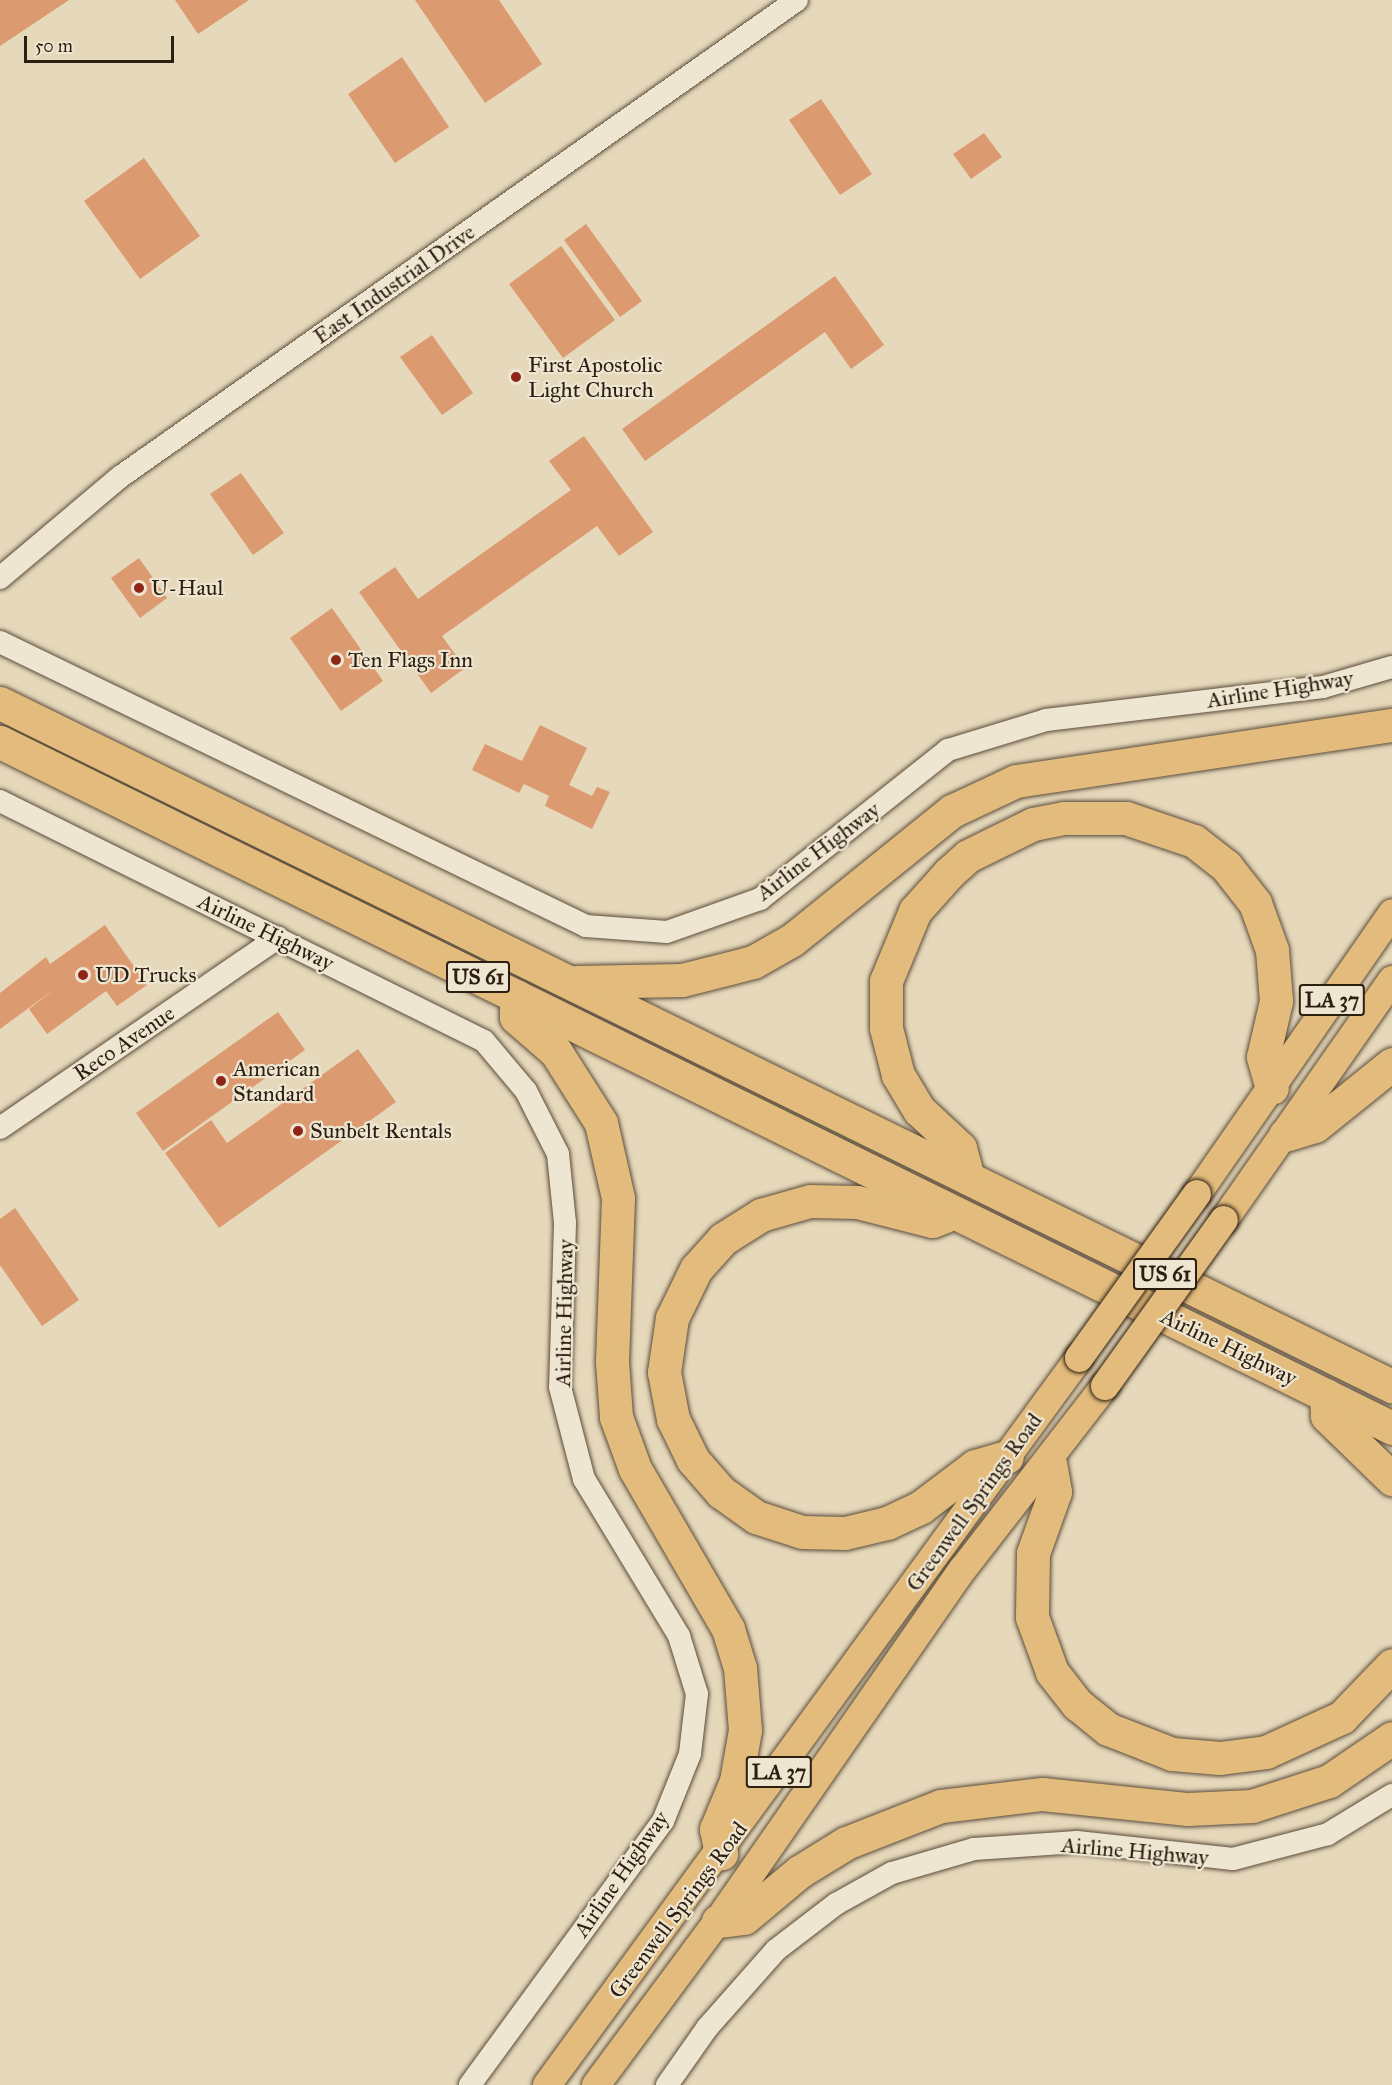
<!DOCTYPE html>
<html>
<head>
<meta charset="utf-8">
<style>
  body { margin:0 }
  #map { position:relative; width:1392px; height:2085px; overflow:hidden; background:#e6d8ba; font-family:"IM FELL Great Primer",serif }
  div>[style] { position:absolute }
  .building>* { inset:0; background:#dc9a71 }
  .roads { filter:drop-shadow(0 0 2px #5a4c3b) drop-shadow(0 0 2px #5a4c3b) }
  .minor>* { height:22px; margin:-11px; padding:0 11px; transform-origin:11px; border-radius:11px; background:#efe6d2 }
  .major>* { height:28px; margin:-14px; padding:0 14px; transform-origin:14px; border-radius:14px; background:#e3bc7d }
  .highway>* { height:33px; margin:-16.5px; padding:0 16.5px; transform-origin:16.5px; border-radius:16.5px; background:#e3bc7d }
  .bridges { filter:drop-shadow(0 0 2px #2c1e11) drop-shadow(0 0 2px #2c1e11) }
  .major-bridge>* { height:28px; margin:-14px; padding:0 14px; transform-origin:14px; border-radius:14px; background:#e3bc7d }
  .dots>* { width:16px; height:16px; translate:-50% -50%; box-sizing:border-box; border:3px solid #efe6d2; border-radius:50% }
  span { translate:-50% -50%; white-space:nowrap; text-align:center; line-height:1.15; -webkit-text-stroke:4.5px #efe6d2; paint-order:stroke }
  .shield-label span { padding:2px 4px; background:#efe6d2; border:2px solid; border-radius:4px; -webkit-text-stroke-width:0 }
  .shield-label { font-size:21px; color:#2c1e11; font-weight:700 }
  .street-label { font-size:22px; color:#2c1e11 }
  .poi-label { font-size:22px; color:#2c1e11 }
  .left { translate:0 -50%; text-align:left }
  .scale { position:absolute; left:24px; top:36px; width:150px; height:27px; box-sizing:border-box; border:3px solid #2c1e11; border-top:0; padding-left:8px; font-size:18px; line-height:21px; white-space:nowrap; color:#2c1e11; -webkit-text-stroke:4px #efe6d2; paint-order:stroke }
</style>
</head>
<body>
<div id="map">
  <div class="building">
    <div style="clip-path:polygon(0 0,69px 0,0 46px)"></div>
    <div style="clip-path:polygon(175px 0,249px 0,198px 34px)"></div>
    <div style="clip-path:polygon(415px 0,499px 0,542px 64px,485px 103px)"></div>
    <div style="clip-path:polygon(402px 57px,449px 127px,395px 163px,348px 94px)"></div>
    <div style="clip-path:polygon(821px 99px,872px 174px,840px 195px,789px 120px)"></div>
    <div style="clip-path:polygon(984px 133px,1002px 157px,971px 179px,953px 154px)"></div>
    <div style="clip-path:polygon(144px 158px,200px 236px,140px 279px,84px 201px)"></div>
    <div style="clip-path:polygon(586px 224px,642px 301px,620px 317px,564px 240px)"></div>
    <div style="clip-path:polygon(561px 246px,615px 320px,563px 358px,509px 284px)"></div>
    <div style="clip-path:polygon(835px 276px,884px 345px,851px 369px,825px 332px,645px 461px,622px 429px)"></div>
    <div style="clip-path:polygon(432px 335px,473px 393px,442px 415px,400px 357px)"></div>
    <div style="clip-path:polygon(584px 436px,653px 532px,619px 556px,597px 526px,442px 636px,465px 668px,431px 693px,359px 592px,395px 567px,418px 599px,571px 490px,549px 461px)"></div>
    <div style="clip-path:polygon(241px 473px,284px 533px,253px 555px,210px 494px)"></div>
    <div style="clip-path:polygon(139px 558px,167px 598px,140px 618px,111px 578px)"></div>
    <div style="clip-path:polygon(332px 608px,383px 681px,341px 711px,290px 638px)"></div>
    <div style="clip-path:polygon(540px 725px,587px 748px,569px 785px,592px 796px,597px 787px,610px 792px,592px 829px,545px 806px,549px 796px,524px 784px,519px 793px,472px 770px,485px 744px,522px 761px)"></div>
    <div style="clip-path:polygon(105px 925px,147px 985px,117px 1006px,106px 991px,47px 1034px,29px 1009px,56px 988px,0 1029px,0 993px,46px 957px,50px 964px)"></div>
    <div style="clip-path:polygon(278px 1012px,305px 1050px,163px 1151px,136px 1113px)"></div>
    <div style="clip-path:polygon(358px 1049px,396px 1102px,219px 1228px,165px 1153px,211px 1120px,227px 1143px)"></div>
    <div style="clip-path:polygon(15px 1208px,79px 1300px,42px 1326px,0 1265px,0 1219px)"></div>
  </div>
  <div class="roads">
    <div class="minor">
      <div style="left:0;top:578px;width:157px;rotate:-40.1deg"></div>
      <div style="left:120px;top:477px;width:828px;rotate:-35.17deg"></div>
      <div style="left:0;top:642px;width:651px;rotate:25.86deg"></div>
      <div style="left:586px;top:926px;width:81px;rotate:4.2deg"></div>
      <div style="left:667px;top:932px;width:99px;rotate:-19.5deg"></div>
      <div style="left:760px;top:899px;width:240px;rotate:-38.4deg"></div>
      <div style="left:948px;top:750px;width:102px;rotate:-17deg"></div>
      <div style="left:1046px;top:720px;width:279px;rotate:-6.8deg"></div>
      <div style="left:1323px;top:687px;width:72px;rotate:-16.2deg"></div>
      <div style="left:0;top:801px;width:540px;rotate:26.38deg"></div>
      <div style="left:484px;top:1041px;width:65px;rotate:50deg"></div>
      <div style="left:526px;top:1091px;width:71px;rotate:63.1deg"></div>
      <div style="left:558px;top:1154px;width:69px;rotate:84.2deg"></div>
      <div style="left:565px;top:1223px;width:164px;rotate:91.7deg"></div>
      <div style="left:560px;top:1387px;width:95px;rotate:75.4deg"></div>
      <div style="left:584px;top:1479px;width:184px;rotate:58.8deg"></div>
      <div style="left:679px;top:1636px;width:61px;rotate:72.8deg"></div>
      <div style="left:697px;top:1694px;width:60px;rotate:96.7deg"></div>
      <div style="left:690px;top:1754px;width:72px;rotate:111.9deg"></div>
      <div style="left:663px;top:1821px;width:327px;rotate:126.2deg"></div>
      <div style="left:0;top:1128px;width:337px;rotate:-34.4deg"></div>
      <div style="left:667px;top:2085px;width:70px;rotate:-54.9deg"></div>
      <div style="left:707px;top:2028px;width:104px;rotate:-48.5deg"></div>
      <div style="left:776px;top:1950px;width:76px;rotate:-37.5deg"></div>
      <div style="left:836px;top:1904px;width:64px;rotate:-29deg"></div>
      <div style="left:892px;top:1873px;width:85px;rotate:-16.3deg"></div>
      <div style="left:974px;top:1849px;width:103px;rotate:-3.9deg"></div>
      <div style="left:1077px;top:1842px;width:157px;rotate:6.2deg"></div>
      <div style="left:1233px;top:1859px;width:98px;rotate:-14.7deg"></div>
      <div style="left:1328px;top:1834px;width:75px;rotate:-31.4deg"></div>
    </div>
    <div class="major">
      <div style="left:1197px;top:1194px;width:342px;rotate:-55.2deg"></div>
      <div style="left:1224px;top:1220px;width:293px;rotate:-55deg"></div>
      <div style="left:547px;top:2085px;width:901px;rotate:-53.8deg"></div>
      <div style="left:596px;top:2085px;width:204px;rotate:-53.4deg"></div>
      <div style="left:718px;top:1921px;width:429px;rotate:-55.2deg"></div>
      <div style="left:963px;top:1569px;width:232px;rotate:-52.2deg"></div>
    </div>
    <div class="highway">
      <div style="left:0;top:703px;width:1551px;rotate:26.14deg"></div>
      <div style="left:0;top:742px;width:1552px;rotate:26.23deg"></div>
      <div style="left:576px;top:982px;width:106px;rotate:-1.1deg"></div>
      <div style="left:682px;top:980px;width:73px;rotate:-14.2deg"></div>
      <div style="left:753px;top:962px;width:45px;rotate:-29.4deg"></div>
      <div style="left:792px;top:940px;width:206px;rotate:-38.9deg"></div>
      <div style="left:952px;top:811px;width:71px;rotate:-25.1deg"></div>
      <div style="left:1016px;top:781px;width:380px;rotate:-8.5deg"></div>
      <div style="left:516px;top:996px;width:21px;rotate:90deg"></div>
      <div style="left:516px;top:1017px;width:53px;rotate:41.2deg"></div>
      <div style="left:556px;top:1052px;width:84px;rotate:57.6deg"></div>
      <div style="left:601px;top:1123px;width:77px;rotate:77.2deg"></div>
      <div style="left:618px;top:1198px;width:164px;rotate:92.1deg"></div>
      <div style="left:612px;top:1362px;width:55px;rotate:85.8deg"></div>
      <div style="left:616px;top:1417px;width:55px;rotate:69.9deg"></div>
      <div style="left:635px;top:1469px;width:185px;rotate:59.8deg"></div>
      <div style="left:728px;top:1629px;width:41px;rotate:72.9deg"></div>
      <div style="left:740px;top:1668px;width:62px;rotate:85.4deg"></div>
      <div style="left:745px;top:1730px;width:52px;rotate:100deg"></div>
      <div style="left:736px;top:1781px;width:52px;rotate:112.6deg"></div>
      <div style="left:716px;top:1829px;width:25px;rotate:78deg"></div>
      <div style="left:1285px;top:1135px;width:31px;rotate:-17deg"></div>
      <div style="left:1315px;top:1126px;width:99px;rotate:-38.8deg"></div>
      <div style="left:968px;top:1178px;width:31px;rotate:-105deg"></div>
      <div style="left:960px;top:1148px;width:56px;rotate:-137.2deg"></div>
      <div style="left:919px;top:1110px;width:41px;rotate:-121deg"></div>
      <div style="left:898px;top:1075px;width:49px;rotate:-104.3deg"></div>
      <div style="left:886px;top:1028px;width:47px;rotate:-90deg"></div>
      <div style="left:886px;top:981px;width:76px;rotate:-67.5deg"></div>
      <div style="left:915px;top:911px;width:51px;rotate:-48.2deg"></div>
      <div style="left:949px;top:873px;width:25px;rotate:-42deg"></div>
      <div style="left:968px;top:856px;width:72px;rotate:-26.2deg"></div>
      <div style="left:1033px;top:824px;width:32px;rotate:-11deg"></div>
      <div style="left:1064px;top:818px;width:62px"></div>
      <div style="left:1126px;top:818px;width:72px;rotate:18.7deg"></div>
      <div style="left:1194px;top:841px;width:41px;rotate:38deg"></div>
      <div style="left:1226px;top:866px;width:47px;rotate:51.9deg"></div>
      <div style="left:1255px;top:903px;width:50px;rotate:70.1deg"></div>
      <div style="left:1272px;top:950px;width:51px;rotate:85.5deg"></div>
      <div style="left:1276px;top:1001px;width:57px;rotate:103.1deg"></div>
      <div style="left:1263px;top:1057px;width:32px;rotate:74deg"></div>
      <div style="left:945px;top:1216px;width:14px;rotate:159deg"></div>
      <div style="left:932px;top:1221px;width:77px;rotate:-165.8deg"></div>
      <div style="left:857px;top:1202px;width:47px;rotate:-178.8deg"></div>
      <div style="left:810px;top:1201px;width:51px;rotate:164.1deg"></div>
      <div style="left:761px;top:1215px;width:45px;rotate:147.7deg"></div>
      <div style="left:723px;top:1239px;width:40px;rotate:132deg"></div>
      <div style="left:696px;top:1269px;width:55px;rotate:116.1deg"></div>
      <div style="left:672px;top:1318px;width:55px;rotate:98.4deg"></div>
      <div style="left:664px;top:1372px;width:48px;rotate:79.2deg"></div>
      <div style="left:673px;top:1419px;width:46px;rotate:64deg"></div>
      <div style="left:693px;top:1460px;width:43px;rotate:48.8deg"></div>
      <div style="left:721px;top:1492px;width:43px;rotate:35.5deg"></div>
      <div style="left:756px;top:1517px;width:48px;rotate:18.1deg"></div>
      <div style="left:802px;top:1532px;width:43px;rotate:1.3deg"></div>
      <div style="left:845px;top:1533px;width:43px;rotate:-13.4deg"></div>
      <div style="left:887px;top:1523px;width:38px;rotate:-25deg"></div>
      <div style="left:921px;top:1507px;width:68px;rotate:-37.2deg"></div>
      <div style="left:975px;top:1466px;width:33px;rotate:-16deg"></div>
      <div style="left:1326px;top:1395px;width:21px;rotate:87deg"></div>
      <div style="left:1327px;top:1416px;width:91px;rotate:44.1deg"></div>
      <div style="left:1050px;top:1463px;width:29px;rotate:80deg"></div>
      <div style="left:1055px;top:1492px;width:65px;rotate:109.8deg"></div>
      <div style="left:1033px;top:1553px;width:64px;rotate:90.9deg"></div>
      <div style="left:1032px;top:1617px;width:59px;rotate:70deg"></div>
      <div style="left:1052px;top:1672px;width:41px;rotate:52deg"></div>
      <div style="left:1077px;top:1704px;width:40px;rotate:39deg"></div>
      <div style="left:1108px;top:1729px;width:69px;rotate:21.3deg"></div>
      <div style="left:1172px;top:1754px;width:48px;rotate:4.8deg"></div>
      <div style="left:1220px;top:1758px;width:46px;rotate:-7.4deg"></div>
      <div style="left:1266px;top:1752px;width:84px;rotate:-24.7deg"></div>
      <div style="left:1342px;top:1717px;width:72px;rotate:-46.1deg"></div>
      <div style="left:718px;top:1921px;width:26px;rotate:-7deg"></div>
      <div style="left:744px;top:1918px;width:72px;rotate:-39.9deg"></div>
      <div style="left:799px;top:1872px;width:55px;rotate:-31.7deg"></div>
      <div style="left:846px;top:1843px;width:102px;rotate:-21.3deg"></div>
      <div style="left:941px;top:1806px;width:102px;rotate:-6.8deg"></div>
      <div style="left:1042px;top:1794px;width:147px;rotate:5.9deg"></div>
      <div style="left:1188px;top:1809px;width:64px;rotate:-2.7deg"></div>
      <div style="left:1252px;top:1806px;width:81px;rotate:-18deg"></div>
      <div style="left:1329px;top:1781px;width:76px;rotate:-34.3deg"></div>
    </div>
  </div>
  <div class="bridges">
    <div class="major-bridge">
      <div style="left:1079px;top:1358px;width:202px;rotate:-54.3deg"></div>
      <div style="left:1105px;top:1386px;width:204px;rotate:-54.4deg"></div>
    </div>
  </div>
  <div class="dots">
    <div style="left:516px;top:377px;background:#8f2418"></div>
    <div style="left:139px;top:588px;background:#8f2418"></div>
    <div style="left:336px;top:660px;background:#8f2418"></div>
    <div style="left:83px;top:975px;background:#8f2418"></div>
    <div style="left:221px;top:1081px;background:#8f2418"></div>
    <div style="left:298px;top:1131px;background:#8f2418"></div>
  </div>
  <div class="shield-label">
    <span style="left:478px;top:977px">US 61</span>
    <span style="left:1332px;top:1000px">LA 37</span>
    <span style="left:1165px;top:1274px">US 61</span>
    <span style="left:779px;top:1772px">LA 37</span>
  </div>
  <div class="street-label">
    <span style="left:394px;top:284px;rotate:-35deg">East Industrial Drive</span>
    <span style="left:1280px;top:689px;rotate:-9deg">Airline Highway</span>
    <span style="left:818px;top:851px;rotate:-37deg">Airline Highway</span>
    <span style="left:266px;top:932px;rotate:26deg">Airline Highway</span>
    <span style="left:124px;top:1043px;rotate:-34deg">Reco Avenue</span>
    <span style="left:564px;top:1313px;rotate:-89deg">Airline Highway</span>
    <span style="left:1229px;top:1347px;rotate:26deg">Airline Highway</span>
    <span style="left:974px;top:1502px;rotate:-54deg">Greenwell Springs Road</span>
    <span style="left:1135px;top:1851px;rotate:5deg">Airline Highway</span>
    <span style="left:621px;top:1874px;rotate:-55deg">Airline Highway</span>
    <span style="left:678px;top:1910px;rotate:-53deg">Greenwell Springs Road</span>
  </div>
  <div class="poi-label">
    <span class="left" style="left:528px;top:377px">First Apostolic<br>Light Church</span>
    <span class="left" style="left:151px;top:588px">U-Haul</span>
    <span class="left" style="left:348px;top:660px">Ten Flags Inn</span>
    <span class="left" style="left:95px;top:975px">UD Trucks</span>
    <span class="left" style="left:233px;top:1081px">American<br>Standard</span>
    <span class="left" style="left:310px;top:1131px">Sunbelt Rentals</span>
  </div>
  <div class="scale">50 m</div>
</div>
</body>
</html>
